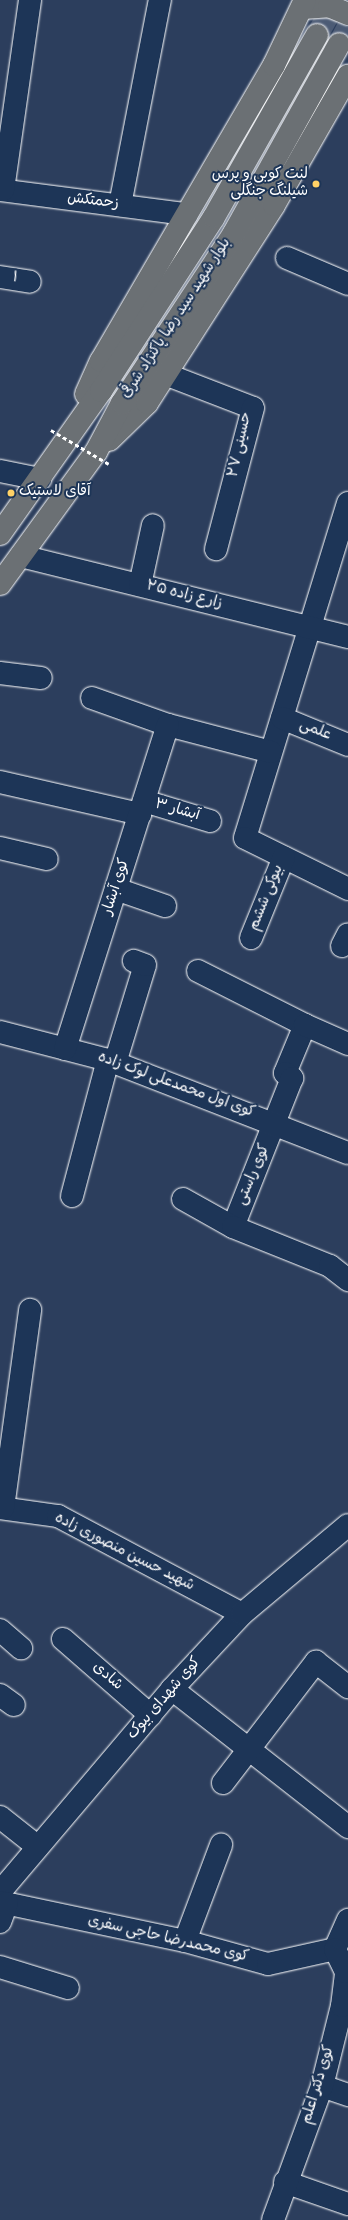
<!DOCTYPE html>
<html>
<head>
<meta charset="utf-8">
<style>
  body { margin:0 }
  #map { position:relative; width:348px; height:2220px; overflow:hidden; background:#2c3e5d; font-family:Dekko,"Playpen Sans Arabic",sans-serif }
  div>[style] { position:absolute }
  .major-tunnel>* { height:22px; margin-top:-11px; transform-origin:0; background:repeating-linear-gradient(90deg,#4c5b75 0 22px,transparent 0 33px) }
  .roads { filter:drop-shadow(0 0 1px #fff) drop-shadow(0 0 1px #fff) }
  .minor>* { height:22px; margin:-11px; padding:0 11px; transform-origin:11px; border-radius:11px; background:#1d3557 }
  .major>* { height:22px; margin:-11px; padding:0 11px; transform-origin:11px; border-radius:11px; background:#6b7074 }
  .path-bridge>* { height:2.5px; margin-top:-1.25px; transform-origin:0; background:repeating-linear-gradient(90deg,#fff 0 4px,transparent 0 7px) }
  .dots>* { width:11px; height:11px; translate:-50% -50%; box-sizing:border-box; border:2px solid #1d3557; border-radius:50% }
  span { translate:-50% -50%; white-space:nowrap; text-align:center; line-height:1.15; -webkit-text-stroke:4px #1d3557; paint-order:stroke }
  .poi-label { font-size:15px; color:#fff }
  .right { translate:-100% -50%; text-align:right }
  .left { translate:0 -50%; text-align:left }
  .street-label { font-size:15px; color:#fff }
</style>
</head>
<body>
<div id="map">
  <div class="major-tunnel">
    <div style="left:317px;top:35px;width:40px;rotate:-60.3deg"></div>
    <div style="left:339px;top:44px;width:19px;rotate:-62deg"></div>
  </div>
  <div class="roads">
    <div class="minor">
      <div style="left:0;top:190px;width:188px;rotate:7.4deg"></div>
      <div style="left:3px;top:190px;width:192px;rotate:-81.9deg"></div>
      <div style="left:120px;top:205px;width:209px;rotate:-79deg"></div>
      <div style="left:287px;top:258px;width:66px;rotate:23.1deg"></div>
      <div style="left:0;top:277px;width:30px;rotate:9deg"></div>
      <div style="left:165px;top:374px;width:94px;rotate:21.1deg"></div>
      <div style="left:253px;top:408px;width:146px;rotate:104.7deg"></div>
      <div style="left:0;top:471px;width:41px;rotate:11.3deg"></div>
      <div style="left:348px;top:503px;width:350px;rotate:107.1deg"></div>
      <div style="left:245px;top:838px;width:115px;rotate:26.3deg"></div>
      <div style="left:21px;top:556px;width:337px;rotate:13.9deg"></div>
      <div style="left:140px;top:585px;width:61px;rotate:-77.8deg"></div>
      <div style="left:0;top:673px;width:41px;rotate:7deg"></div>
      <div style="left:92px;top:698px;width:81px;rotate:19.6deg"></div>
      <div style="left:168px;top:725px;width:106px;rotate:14.7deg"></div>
      <div style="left:282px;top:718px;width:71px;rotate:22.2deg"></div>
      <div style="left:0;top:782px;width:144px;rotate:12.9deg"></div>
      <div style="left:144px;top:801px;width:69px;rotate:16.9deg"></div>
      <div style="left:0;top:848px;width:48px;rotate:13.2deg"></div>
      <div style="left:116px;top:889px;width:52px;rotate:19.1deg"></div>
      <div style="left:251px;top:938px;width:87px;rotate:-67.8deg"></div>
      <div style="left:342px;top:946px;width:13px;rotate:-63deg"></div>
      <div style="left:198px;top:971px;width:120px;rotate:26.8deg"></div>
      <div style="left:305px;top:1025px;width:52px;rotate:112.6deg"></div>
      <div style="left:285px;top:1073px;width:9px;rotate:36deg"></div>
      <div style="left:292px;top:1078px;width:160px;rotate:111.6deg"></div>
      <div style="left:305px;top:1025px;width:47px;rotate:23.8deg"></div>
      <div style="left:0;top:1032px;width:112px;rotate:14.5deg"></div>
      <div style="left:108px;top:1060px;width:257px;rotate:21.2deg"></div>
      <div style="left:65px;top:1049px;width:340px;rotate:-72.4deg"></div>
      <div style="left:115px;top:1063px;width:102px;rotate:-73deg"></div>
      <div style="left:145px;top:965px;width:12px;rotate:-160deg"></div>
      <div style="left:72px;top:1196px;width:141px;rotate:-75.2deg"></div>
      <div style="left:183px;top:1199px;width:57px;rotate:29.2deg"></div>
      <div style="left:233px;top:1227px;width:105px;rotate:21.9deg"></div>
      <div style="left:330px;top:1266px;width:23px;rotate:38deg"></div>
      <div style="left:0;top:1508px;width:59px;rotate:7.9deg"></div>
      <div style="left:58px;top:1516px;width:208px;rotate:28deg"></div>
      <div style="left:3px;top:1508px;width:200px;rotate:-82.2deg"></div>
      <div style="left:0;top:1630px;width:28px;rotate:41deg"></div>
      <div style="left:63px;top:1639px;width:116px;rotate:41.1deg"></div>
      <div style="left:172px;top:1689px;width:224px;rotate:38.1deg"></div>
      <div style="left:0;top:1695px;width:17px;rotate:36deg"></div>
      <div style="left:223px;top:1783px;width:153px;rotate:-52.5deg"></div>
      <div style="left:316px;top:1662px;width:41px;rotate:38deg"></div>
      <div style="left:0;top:1817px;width:48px;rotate:38.3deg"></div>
      <div style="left:0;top:1892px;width:266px;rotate:-49.7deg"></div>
      <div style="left:172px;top:1689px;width:103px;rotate:-47deg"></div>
      <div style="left:242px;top:1614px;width:138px;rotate:-40deg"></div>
      <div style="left:0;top:1902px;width:189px;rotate:11.9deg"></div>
      <div style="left:185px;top:1941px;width:86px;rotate:15.5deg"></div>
      <div style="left:268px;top:1964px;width:69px;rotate:-12.6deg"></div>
      <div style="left:0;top:1922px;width:20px;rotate:-70deg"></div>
      <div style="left:185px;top:1941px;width:103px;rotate:-69.4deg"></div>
      <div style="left:335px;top:1949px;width:32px;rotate:-66deg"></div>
      <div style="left:0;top:1967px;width:71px;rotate:17.2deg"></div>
      <div style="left:322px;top:2086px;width:28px;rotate:19deg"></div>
      <div style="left:285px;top:2182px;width:67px;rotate:19.2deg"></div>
      <div style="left:273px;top:2220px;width:143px;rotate:-69.9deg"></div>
      <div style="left:322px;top:2086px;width:82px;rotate:-76deg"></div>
      <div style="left:342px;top:2006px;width:34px;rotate:-83deg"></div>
      <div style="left:346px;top:1972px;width:25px;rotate:-116deg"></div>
    </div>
    <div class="major">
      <div style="left:303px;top:8px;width:26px;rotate:-4deg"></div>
      <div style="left:329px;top:6px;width:21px;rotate:23deg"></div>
      <div style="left:86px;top:394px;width:36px;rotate:-66deg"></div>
      <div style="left:101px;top:361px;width:343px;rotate:-59.7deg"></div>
      <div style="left:274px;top:65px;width:72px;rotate:-64.5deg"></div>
      <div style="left:109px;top:440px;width:53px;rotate:-44.2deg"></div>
      <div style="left:147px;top:403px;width:235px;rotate:-57.3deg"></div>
      <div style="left:274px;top:205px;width:149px;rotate:-60.2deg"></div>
      <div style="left:0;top:534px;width:175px;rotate:-54.8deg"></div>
      <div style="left:101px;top:391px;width:207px;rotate:-57deg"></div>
      <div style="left:214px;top:217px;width:209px;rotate:-60.5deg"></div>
      <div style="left:0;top:584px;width:163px;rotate:-54deg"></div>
      <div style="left:96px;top:452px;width:55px;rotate:-62deg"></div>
      <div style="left:122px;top:403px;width:204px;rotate:-56.6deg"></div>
      <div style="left:234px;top:233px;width:216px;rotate:-60.9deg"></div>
    </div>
  </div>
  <div class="path-bridge">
    <div style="left:51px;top:430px;width:67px;rotate:30.4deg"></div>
  </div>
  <div class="dots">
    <div style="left:316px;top:184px;background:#ffd166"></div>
    <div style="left:11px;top:493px;background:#ffd166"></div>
  </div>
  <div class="poi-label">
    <span class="right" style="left:308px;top:184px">لنت کوبی و پرس<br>شیلنگ‌ جنگلی</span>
    <span class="left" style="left:19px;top:493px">آقای لاستیک</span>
  </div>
  <div class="street-label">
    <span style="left:93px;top:202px;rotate:7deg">زحمتکش</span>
    <span style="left:15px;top:279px;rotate:10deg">۱</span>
    <span style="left:177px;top:319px;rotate:-57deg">بلوار شهید سید رضا پاکنژاد شرقی</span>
    <span style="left:241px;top:445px;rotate:-78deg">حسینی ۲۷</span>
    <span style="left:184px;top:596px;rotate:14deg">زارع زاده ۲۵</span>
    <span style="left:315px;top:731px;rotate:22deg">علمی</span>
    <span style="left:177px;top:811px;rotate:16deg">آبشار ۳</span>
    <span style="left:117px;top:887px;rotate:-72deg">کوی آبشار</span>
    <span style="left:267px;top:898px;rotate:-68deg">بیوکی ششم</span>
    <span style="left:176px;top:1086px;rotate:20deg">کوی اول محمدعلی لوک زاده</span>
    <span style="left:254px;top:1175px;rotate:-67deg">کوی راستی</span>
    <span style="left:124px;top:1553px;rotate:27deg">شهید حسین منصوری زاده</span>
    <span style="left:107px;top:1677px;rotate:41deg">شادی</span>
    <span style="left:165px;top:1699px;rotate:-49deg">کوی شهدای بیوک</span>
    <span style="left:168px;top:1940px;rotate:13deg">کوی محمدرضا حاجی سفری</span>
    <span style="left:319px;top:2085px;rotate:-73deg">کوی دکتر اعلم</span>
  </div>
</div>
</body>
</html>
